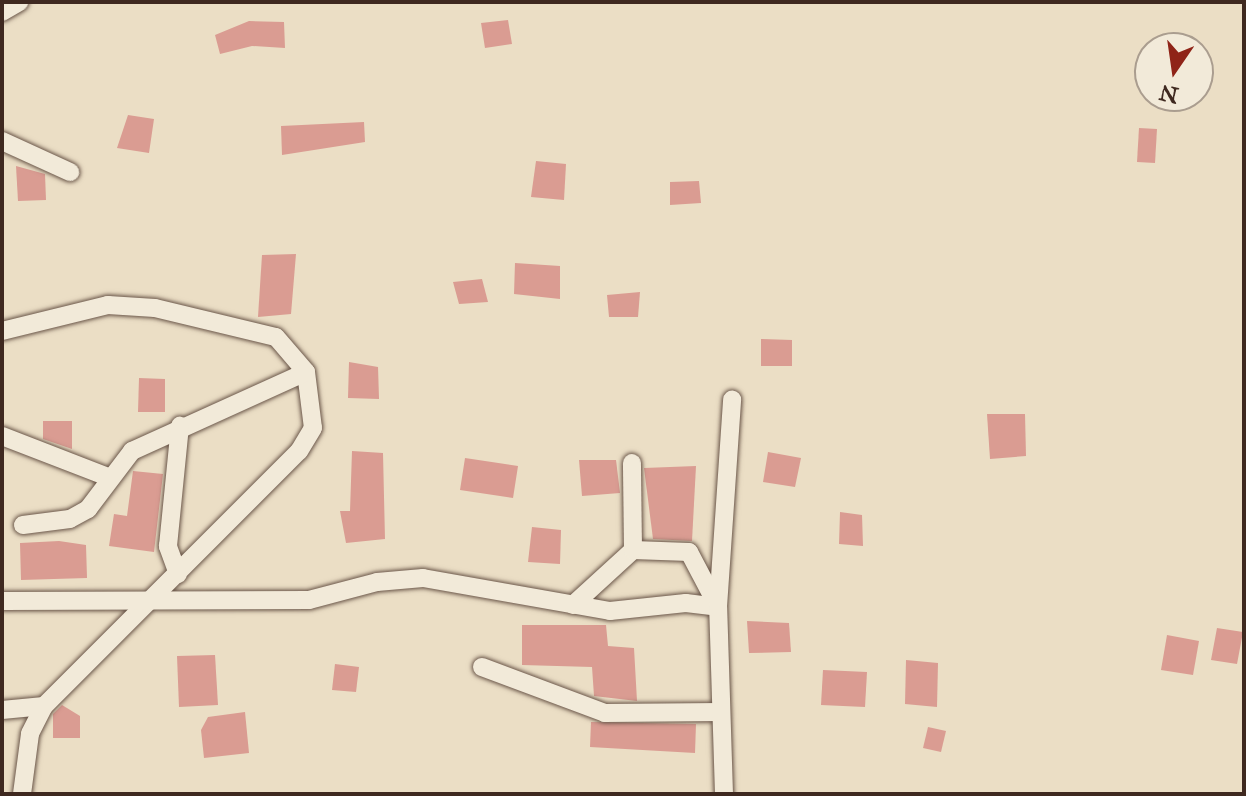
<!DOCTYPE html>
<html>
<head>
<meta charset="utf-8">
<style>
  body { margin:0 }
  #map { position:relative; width:1246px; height:796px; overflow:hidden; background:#ebdec5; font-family:"IM FELL Great Primer",serif }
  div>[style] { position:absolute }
  .building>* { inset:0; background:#da9c92 }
  .roads { filter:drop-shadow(0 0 2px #6a5649) drop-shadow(0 0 2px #6a5649) }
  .minor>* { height:18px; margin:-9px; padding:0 9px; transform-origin:9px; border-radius:9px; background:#f2ead9 }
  span { translate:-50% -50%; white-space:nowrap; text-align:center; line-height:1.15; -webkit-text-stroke:6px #f2ead9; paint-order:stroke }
  .frame { position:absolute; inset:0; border:4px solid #3f2920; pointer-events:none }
  .north { position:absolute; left:1134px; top:32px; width:80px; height:80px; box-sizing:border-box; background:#f2ead9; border:2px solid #aa9d8f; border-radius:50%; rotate:193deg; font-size:22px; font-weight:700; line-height:32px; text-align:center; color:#3f2920 }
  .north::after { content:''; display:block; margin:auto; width:28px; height:36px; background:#8f2418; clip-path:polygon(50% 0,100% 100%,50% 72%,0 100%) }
</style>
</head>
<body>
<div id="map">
  <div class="building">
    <div style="clip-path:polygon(508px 20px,512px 44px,485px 48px,481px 23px)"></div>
    <div style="clip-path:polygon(249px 21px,284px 22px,285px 48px,252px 46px,220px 54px,215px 35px)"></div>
    <div style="clip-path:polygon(128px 115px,154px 119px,149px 153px,117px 148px)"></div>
    <div style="clip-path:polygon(364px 122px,365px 142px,282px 155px,281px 126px)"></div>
    <div style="clip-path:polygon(1139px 128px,1157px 129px,1155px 163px,1137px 162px)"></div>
    <div style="clip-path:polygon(536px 161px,566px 164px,564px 200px,531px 197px)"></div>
    <div style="clip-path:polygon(16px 166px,45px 174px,46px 200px,18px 201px)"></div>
    <div style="clip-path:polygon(699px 181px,701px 203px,670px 205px,670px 182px)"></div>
    <div style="clip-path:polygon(296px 254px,291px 314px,258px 317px,262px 255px)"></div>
    <div style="clip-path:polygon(515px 263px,560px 266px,560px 299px,514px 294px)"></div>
    <div style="clip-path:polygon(482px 279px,488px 302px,459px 304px,453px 282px)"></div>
    <div style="clip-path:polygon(640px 292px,638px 317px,609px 317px,607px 295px)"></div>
    <div style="clip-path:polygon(761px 339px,792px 340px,792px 366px,761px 366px)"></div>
    <div style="clip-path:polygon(349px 362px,378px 367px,379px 399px,348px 398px)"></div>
    <div style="clip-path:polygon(139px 378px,165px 379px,165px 412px,138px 412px)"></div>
    <div style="clip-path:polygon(987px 414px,1025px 414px,1026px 456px,990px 459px)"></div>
    <div style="clip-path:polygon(43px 421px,72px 421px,72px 449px,43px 439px)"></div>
    <div style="clip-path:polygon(352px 451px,383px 453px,385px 539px,346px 543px,340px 511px,350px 511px)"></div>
    <div style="clip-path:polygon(768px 452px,801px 458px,795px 487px,763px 482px)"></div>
    <div style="clip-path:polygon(465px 458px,518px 466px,513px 498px,460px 490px)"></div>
    <div style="clip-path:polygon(579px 460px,616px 460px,620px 493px,582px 496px)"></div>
    <div style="clip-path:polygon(696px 466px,692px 541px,653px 539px,644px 468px)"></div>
    <div style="clip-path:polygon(133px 471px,163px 474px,154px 552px,109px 546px,114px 514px,127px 516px)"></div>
    <div style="clip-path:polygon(840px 512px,862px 515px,863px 546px,839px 544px)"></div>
    <div style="clip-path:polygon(532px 527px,561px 530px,560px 564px,528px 562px)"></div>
    <div style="clip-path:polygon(59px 541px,86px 545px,87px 578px,21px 580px,20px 543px)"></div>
    <div style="clip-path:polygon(747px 621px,789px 623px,791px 652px,749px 653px)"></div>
    <div style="clip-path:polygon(522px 625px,606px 625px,608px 646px,634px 648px,637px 701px,594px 696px,592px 667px,522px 665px)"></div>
    <div style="clip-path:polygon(1217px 628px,1243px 632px,1237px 664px,1211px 660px)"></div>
    <div style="clip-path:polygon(1167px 635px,1199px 641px,1193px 675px,1161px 670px)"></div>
    <div style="clip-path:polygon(215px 655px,218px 705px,179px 707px,177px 656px)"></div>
    <div style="clip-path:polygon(906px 660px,938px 663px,937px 707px,905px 704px)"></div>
    <div style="clip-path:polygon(335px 664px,359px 667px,356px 692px,332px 690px)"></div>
    <div style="clip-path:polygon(823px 670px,867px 672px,865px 707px,821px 705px)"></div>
    <div style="clip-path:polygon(62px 705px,80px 716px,80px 738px,53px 738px,53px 714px)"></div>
    <div style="clip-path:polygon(245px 712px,249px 753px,204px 758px,201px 730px,208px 717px)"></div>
    <div style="clip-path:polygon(591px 722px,696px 724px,695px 753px,590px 747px)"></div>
    <div style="clip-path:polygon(928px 727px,946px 731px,941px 752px,923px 748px)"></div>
  </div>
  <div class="roads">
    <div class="minor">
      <div style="left:2px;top:12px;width:20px;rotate:-30deg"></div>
      <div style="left:2px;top:141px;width:75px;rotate:24.5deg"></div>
      <div style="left:2px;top:331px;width:109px;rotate:-13.8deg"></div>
      <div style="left:108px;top:305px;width:47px;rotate:3.7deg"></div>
      <div style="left:155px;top:308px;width:124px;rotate:13.5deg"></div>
      <div style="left:276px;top:337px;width:46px;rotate:49.4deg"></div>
      <div style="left:306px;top:372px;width:56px;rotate:82.9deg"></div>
      <div style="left:313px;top:428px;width:27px;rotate:121deg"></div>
      <div style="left:299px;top:451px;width:361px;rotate:135deg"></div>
      <div style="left:44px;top:706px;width:31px;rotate:117deg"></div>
      <div style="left:30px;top:734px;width:61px;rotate:97.6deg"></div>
      <div style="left:2px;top:436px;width:114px;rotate:21.1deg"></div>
      <div style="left:23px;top:525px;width:47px;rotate:-7.3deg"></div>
      <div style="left:70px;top:519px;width:21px;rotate:-29deg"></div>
      <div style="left:88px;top:509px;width:73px;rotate:-52.8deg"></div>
      <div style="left:132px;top:451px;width:191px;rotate:-24.4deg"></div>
      <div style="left:633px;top:550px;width:56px;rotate:2deg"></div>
      <div style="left:689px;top:552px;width:62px;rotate:62.2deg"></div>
      <div style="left:178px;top:574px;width:30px;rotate:-110deg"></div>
      <div style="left:168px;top:546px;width:121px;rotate:-84.3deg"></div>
      <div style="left:2px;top:601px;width:307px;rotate:-0.2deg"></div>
      <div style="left:309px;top:600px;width:70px;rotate:-14.8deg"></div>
      <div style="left:377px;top:582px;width:46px;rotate:-5deg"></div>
      <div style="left:423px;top:578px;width:190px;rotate:10deg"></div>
      <div style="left:610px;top:611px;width:76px;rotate:-6deg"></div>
      <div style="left:686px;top:603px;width:32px;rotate:7deg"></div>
      <div style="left:573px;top:605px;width:81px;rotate:-42.5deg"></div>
      <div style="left:633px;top:550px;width:87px;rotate:-90.7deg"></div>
      <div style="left:482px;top:667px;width:131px;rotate:20.5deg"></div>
      <div style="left:605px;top:713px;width:116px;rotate:-0.5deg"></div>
      <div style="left:2px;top:710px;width:42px;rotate:-5.4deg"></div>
      <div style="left:724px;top:794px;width:187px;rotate:-91.8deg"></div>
      <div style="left:718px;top:607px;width:208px;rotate:-86.1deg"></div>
    </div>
  </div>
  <div class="frame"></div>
  <div class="north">N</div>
</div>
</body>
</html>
